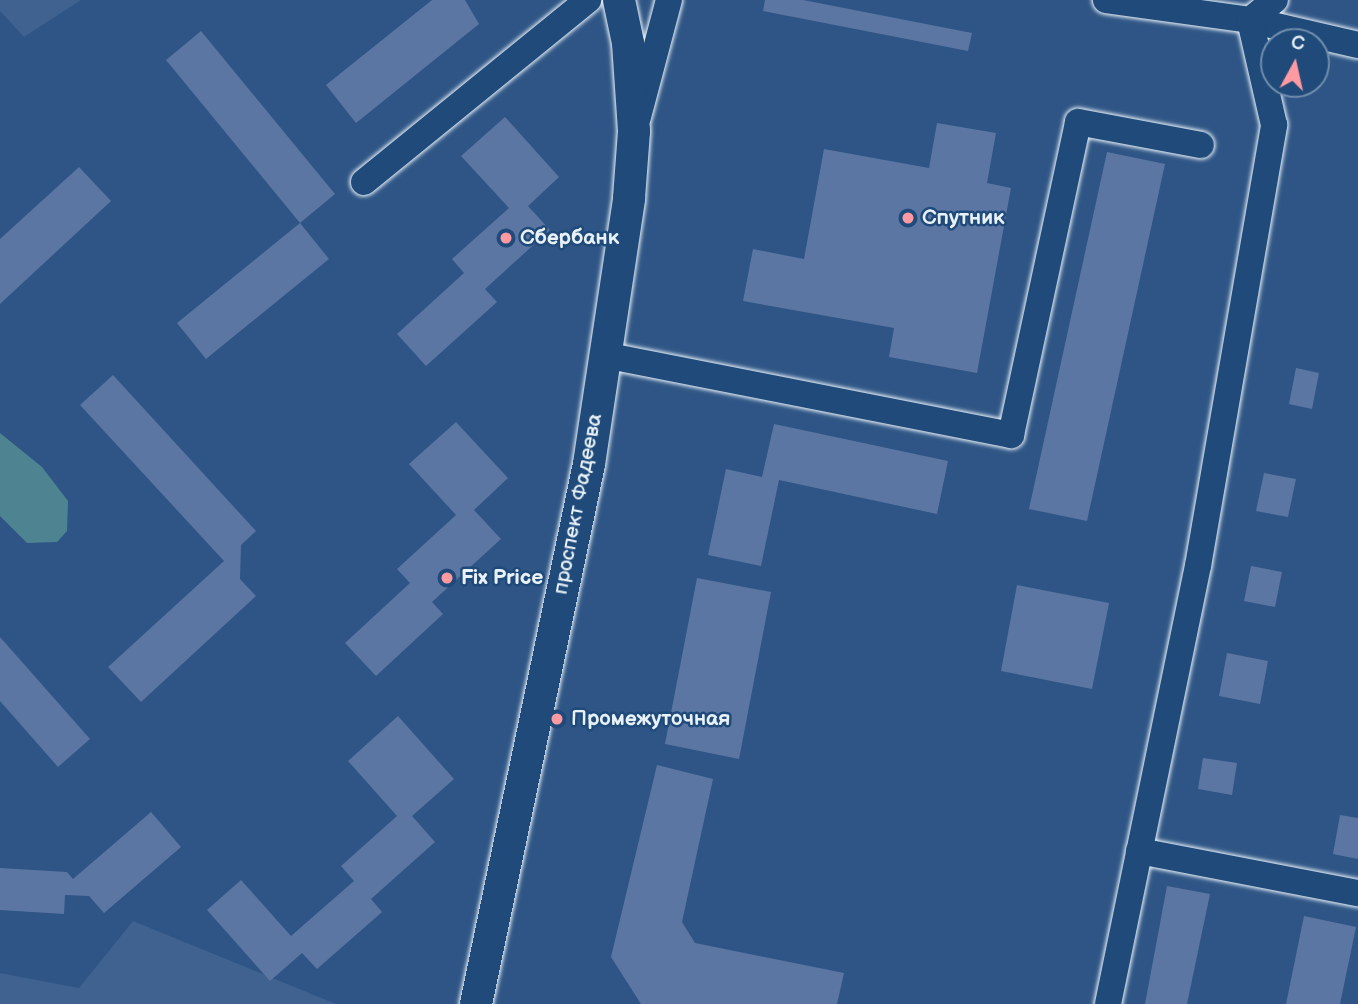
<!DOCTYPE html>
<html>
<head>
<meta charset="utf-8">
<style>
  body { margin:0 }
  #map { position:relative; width:1358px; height:1004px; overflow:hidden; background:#2e5585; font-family:"Balsamiq Sans",sans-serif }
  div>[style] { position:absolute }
  .built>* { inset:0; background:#3f6290 }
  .green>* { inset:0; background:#4e8492 }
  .building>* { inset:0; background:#5b76a3 }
  .roads { filter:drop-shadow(0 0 2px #e8f1f8) drop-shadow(0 0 2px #e8f1f8) }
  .minor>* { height:26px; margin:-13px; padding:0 13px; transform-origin:13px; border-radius:13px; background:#1f4a7a }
  .tertiary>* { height:32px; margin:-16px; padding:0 16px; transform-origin:16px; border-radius:16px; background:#1f4a7a }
  .dots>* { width:19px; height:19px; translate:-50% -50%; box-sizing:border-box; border:4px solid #1f4a7a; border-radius:50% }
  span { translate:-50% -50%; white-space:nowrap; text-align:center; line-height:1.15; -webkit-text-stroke:5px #1f4a7a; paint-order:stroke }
  .poi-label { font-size:21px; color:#e8f1f8; font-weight:700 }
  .left { translate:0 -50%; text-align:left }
  .street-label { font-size:21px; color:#e8f1f8 }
  .north { position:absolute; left:1260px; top:28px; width:70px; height:70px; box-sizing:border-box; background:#1f4a7a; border:2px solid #6f8dac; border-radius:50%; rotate:8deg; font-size:19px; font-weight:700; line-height:28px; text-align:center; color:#e8f1f8 }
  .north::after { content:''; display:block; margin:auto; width:24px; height:32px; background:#ff9aa2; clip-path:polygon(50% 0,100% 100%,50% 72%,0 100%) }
</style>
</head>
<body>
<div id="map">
  <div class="built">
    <div style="clip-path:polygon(0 0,81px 0,24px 37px,0 11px)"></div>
    <div style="clip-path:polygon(133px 921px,336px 1004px,0 1004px,0 973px,79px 988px)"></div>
  </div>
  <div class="green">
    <div style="clip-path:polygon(0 433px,42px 467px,68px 501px,67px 531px,57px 542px,27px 543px,0 516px)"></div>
  </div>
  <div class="building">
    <div style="clip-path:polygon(432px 0,465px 0,479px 24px,356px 123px,326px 85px)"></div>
    <div style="clip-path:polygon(765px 0,803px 0,972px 33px,968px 51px,763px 11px)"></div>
    <div style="clip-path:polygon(201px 31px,335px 194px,300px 223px,166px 60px)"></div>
    <div style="clip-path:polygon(505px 117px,559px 177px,528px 206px,550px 230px,485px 289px,497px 302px,426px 366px,397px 334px,464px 273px,452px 259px,509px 208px,461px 156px)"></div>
    <div style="clip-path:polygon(937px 123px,996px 133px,987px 183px,1011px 188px,977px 373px,889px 357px,894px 328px,743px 301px,753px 249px,804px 259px,824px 149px,929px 168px)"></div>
    <div style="clip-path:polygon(1107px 152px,1165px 164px,1087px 521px,1029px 509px)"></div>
    <div style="clip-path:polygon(79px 167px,111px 201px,0 304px,0 239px)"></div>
    <div style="clip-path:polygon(300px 223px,329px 259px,206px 359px,177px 323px)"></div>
    <div style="clip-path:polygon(1296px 368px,1319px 373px,1312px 409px,1289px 404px)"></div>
    <div style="clip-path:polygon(113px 375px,256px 531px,241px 545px,240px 579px,256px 596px,141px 702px,108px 667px,224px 561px,80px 405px)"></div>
    <div style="clip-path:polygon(456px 422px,508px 478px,474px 510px,501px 539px,432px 602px,443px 614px,376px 676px,345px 643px,410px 583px,397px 569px,456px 515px,409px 464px)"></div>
    <div style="clip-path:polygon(774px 424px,948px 461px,937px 514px,779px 480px,761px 566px,708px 555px,726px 469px,762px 477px)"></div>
    <div style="clip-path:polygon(1264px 473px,1296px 479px,1288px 517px,1256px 511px)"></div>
    <div style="clip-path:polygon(1251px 566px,1282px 572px,1275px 607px,1244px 601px)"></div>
    <div style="clip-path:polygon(697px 578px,771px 592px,739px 759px,665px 744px)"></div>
    <div style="clip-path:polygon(1017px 585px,1109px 603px,1092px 689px,1001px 671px)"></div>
    <div style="clip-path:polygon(0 637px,90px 739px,58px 767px,0 701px)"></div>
    <div style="clip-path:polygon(1227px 653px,1268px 661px,1260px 704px,1219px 696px)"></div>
    <div style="clip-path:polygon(398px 716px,454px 779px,412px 816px,435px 842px,371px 899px,382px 912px,317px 969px,302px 953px,270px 981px,207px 910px,241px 880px,291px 936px,354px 881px,341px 866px,397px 816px,348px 761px)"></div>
    <div style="clip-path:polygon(1203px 758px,1237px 763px,1232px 795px,1198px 789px)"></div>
    <div style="clip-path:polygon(657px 765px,713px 779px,682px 922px,695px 943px,844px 973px,837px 1004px,641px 1004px,611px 957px)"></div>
    <div style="clip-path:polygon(151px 812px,181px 847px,104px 913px,89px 896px,65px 895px,64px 914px,0 910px,0 868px,67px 872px,73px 879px)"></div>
    <div style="clip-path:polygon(1340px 815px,1358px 818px,1358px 859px,1333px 854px)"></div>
    <div style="clip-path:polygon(1167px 886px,1210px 894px,1187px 1004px,1145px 1004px)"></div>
    <div style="clip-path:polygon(1304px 916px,1356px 927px,1340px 1004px,1286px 1004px)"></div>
  </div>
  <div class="roads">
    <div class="minor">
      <div style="left:1106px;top:0;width:145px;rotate:7.9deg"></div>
      <div style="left:1250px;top:20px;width:111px;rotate:13deg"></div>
      <div style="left:638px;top:117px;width:121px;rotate:-75.2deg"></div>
      <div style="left:364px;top:182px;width:289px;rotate:-39.1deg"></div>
      <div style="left:604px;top:355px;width:415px;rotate:11.1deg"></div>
      <div style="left:1011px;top:435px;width:320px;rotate:-77.9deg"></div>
      <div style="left:1078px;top:122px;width:125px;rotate:10.6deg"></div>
      <div style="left:1139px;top:851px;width:223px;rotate:10.9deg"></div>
      <div style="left:1108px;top:1004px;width:447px;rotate:-78.4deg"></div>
      <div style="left:1198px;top:566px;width:448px;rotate:-80.2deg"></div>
      <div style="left:1274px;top:125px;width:108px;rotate:-102.9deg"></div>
      <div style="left:1250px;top:20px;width:32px;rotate:-39deg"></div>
    </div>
    <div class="tertiary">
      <div style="left:476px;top:1004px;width:552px;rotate:-78.18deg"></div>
      <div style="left:589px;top:464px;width:269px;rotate:-81.4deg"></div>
      <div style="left:629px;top:198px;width:67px;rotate:-85.7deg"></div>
      <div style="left:634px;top:131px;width:88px;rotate:-93.9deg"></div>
      <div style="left:628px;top:43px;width:44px;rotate:-101.8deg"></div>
    </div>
  </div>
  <div class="dots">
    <div style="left:908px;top:218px;background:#ff9aa2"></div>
    <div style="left:506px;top:238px;background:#ff9aa2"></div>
    <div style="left:447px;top:578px;background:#ff9aa2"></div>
    <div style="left:557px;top:719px;background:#ff9aa2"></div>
  </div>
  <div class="poi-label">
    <span class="left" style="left:922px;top:218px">Спутник</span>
    <span class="left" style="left:520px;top:238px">Сбербанк</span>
    <span class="left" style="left:461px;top:578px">Fix Price</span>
    <span class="left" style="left:571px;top:719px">Промежуточная</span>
  </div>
  <div class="street-label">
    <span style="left:578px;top:504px;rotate:-79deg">проспект Фадеева</span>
  </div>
  <div class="north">С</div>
</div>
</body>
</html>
